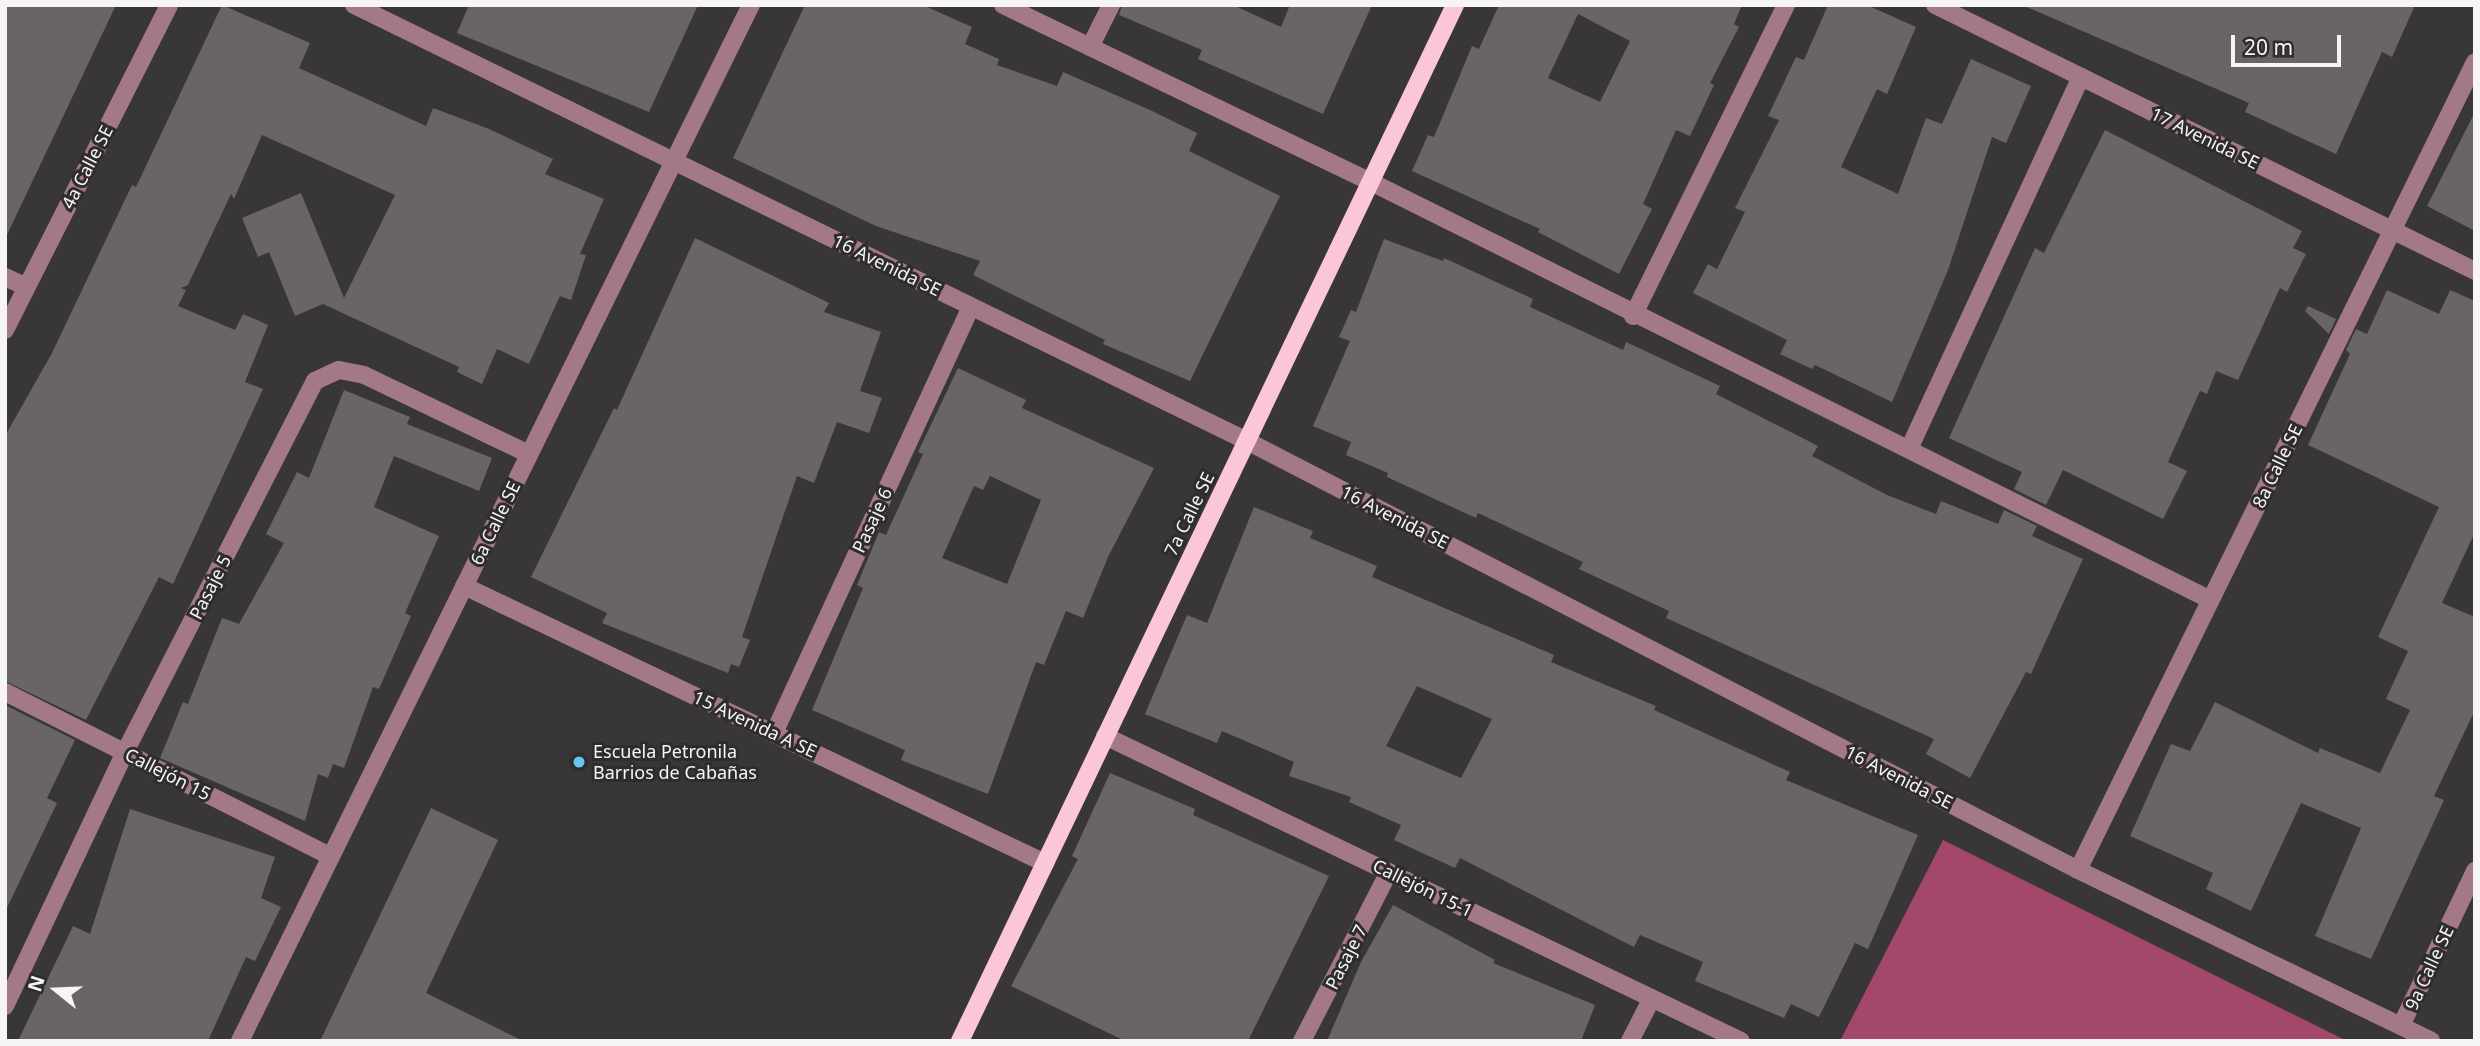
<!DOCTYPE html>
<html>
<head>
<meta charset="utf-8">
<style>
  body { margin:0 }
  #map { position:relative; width:2480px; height:1046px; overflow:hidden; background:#393637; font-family:"Noto Sans",sans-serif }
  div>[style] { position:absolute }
  .forest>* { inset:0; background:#a3476b }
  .building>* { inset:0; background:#696566 }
  .minor>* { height:18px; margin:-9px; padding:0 9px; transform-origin:9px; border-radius:9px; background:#a47987 }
  .major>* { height:18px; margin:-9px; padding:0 9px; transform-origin:9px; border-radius:9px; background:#fbc6d7 }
  .dots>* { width:19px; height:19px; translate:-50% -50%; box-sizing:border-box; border:4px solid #2f2c2d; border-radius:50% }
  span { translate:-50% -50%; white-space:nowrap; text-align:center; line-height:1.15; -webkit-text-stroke:6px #2f2c2d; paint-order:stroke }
  .street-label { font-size:18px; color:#f6f4f4 }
  .poi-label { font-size:18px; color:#f6f4f4 }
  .left { translate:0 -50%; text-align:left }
  .frame { position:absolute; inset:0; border:7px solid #f6f4f4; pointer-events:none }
  .north { position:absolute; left:21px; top:955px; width:70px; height:70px; -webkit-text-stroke:5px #2f2c2d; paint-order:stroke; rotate:288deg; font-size:19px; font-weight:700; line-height:28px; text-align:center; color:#f6f4f4 }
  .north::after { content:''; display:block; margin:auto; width:24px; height:32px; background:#f6f4f4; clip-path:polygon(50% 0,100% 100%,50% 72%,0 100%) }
  .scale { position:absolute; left:2231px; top:35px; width:110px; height:32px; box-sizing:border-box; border:4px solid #f6f4f4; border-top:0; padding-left:9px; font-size:21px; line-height:24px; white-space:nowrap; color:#f6f4f4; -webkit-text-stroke:5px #2f2c2d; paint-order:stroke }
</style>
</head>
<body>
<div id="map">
  <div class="forest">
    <div style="clip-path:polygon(1943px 840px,2347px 1041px,1840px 1041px)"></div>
  </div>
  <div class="building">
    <div style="clip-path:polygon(5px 5px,116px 5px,5px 239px)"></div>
    <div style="clip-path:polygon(222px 5px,310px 43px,299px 68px,426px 126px,433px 108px,489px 129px,553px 159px,545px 174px,604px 199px,580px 254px,586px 255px,571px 300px,560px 296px,529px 364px,497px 349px,482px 384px,457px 372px,459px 367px,323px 304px,295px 316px,269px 252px,258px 257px,242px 218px,301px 193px,344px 298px,395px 195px,262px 135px,234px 199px,231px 194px,188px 285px,181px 288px,186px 290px,178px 306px,235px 330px,243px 314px,268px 325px,245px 382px,263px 389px,173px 584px,159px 577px,86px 720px,5px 681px,5px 436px,52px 353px,132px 185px,136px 187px)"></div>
    <div style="clip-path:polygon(469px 5px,698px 5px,649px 112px,457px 33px)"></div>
    <div style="clip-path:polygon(805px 5px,925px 6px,972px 27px,965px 44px,999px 59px,997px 65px,1057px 86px,1063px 72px,1150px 110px,1197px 133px,1189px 151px,1280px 196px,1190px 381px,1103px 344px,1105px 340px,973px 275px,980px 261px,876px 226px,733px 158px)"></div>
    <div style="clip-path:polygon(1122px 5px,1233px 5px,1281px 27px,1290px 5px,1372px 5px,1323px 114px,1198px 59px,1202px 50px,1119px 15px)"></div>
    <div style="clip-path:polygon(evenodd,1499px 5px,1742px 5px,1734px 24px,1739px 27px,1710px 83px,1714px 85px,1690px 136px,1676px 130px,1643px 204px,1652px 209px,1619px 274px,1538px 232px,1540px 229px,1412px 171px,1428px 135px,1434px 137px,1472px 46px,1479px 49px,1499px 5px,1578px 14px,1630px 41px,1600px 102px,1548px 78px,1578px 14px)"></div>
    <div style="clip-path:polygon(1828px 5px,1867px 5px,1916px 27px,1887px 94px,1877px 89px,1841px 167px,1898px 194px,1926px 118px,1942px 124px,1971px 59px,2031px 86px,2006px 143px,1992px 137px,1948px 270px,1892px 402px,1815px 365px,1812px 369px,1780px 354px,1787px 340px,1693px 293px,1708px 264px,1717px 269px,1745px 212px,1735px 208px,1779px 120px,1768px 116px,1796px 57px,1804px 60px)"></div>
    <div style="clip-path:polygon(2022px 5px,2415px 5px,2392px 57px,2382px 52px,2336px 154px,2245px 112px,2249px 103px)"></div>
    <div style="clip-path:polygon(2475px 112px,2475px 231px,2427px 206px)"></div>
    <div style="clip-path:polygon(2105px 130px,2302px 231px,2293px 248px,2306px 254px,2287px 292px,2280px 288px,2238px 380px,2216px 371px,2207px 394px,2200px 391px,2168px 462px,2187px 471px,2163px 519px,2063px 470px,2046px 505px,2014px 489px,2022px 472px,1949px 438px,2035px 248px,2044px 253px)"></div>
    <div style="clip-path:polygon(695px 238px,829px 303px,824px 312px,881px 332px,860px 391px,882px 398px,869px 433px,837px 422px,814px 483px,797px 476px,742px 637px,750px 640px,739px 667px,731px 664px,728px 673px,602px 623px,607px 613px,531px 577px,614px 408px,617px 410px)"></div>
    <div style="clip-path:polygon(1384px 239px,1443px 261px,1444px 258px,1533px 299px,1530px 307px,1623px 350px,1626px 342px,1720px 386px,1716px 394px,1818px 446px,1812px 456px,1887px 495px,1936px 514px,1941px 501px,1998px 524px,2004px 510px,2037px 526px,2032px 536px,2083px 559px,2031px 674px,2026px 672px,1970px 778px,1926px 754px,1934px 739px,1666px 618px,1669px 611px,1579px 569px,1583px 562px,1478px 513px,1476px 518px,1387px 477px,1388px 473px,1346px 455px,1351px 442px,1313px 426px,1350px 341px,1339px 337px,1351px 310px,1356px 312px)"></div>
    <div style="clip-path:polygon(2387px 290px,2439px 314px,2450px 290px,2475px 301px,2475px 532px,2442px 603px,2475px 617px,2475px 710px,2434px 796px,2444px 800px,2371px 959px,2315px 936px,2361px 828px,2301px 803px,2251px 911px,2206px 889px,2213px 873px,2130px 836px,2171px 744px,2190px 751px,2215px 702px,2318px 753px,2320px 748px,2380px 773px,2410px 710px,2386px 699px,2408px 651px,2378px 637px,2439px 507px,2308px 445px,2350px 354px,2346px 350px,2356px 329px,2367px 334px)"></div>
    <div style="clip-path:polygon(2308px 306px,2336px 319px,2329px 334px,2305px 311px)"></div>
    <div style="clip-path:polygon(evenodd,958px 368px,1026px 400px,1022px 408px,1154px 468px,1108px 557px,1083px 618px,1066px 611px,1044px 665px,1036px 662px,988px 794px,901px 760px,905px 750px,812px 710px,863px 588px,857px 585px,874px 544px,879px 532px,886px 535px,923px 454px,918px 452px,958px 368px,990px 476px,1041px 500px,1007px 584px,942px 558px,974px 486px,983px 490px,990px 476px)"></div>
    <div style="clip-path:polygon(344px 390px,410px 417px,407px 424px,492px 458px,479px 491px,394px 456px,374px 507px,439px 536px,405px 613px,411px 616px,379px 689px,373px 687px,344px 768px,333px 764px,328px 778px,318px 774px,305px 821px,160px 758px,183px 702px,188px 704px,222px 618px,239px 624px,284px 543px,266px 534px,297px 472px,309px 478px)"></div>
    <div style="clip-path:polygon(evenodd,1254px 507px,1313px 531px,1310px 538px,1377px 566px,1372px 577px,1554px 655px,1551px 662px,1656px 706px,1654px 710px,1790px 772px,1786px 780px,1918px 835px,1868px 949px,1855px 943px,1819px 1017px,1791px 1004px,1784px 1018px,1695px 981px,1703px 962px,1640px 935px,1634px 947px,1460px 858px,1455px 868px,1394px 840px,1401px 825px,1349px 802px,1351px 797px,1289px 776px,1294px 762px,1222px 731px,1217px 743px,1145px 714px,1187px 615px,1207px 623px,1254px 507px,1417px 686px,1492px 719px,1461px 778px,1386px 746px,1417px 686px)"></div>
    <div style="clip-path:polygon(5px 705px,75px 740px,47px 798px,57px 803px,5px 912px)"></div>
    <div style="clip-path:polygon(1110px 773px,1195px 809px,1193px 815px,1329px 876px,1248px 1041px,1125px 1041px,1011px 986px,1078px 859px,1072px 856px)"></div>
    <div style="clip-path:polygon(431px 808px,498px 840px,426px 993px,523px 1041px,320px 1041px)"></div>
    <div style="clip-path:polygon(130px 809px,275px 857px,261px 898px,281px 907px,255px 961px,246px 957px,208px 1041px,18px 1041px,73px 926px,90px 934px)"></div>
    <div style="clip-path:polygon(1393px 905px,1495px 960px,1493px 963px,1595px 1005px,1581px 1041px,1327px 1041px,1361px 962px)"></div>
  </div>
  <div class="minor">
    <div style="left:354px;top:5px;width:994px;rotate:26.02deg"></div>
    <div style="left:1247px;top:441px;width:935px;rotate:27.3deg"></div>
    <div style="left:2078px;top:870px;width:392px;rotate:25.8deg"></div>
    <div style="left:1003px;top:5px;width:408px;rotate:25.7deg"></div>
    <div style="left:1371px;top:182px;width:938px;rotate:26.46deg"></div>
    <div style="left:1935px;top:5px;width:602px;rotate:26.22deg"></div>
    <div style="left:1090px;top:47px;width:47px;rotate:-63.4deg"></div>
    <div style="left:5px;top:277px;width:23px;rotate:25deg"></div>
    <div style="left:1633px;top:316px;width:347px;rotate:-63.8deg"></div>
    <div style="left:5px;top:330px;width:364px;rotate:-63.2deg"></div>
    <div style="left:1909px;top:449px;width:410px;rotate:-65.2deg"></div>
    <div style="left:464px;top:586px;width:644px;rotate:25.49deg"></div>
    <div style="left:5px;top:692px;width:365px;rotate:26.8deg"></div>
    <div style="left:774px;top:733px;width:469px;rotate:-65.2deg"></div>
    <div style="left:1105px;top:736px;width:705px;rotate:25.62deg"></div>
    <div style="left:2078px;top:870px;width:900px;rotate:-63.83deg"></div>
    <div style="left:5px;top:1006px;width:281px;rotate:-64.7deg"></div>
    <div style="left:125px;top:752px;width:417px;rotate:-62.9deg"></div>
    <div style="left:315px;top:381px;width:26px;rotate:-25deg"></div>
    <div style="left:339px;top:370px;width:25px;rotate:11deg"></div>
    <div style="left:364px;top:375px;width:183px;rotate:25.6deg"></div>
    <div style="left:2401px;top:1026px;width:172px;rotate:-64.5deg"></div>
    <div style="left:240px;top:1041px;width:1155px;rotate:-63.75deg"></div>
    <div style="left:1302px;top:1041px;width:190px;rotate:-62.8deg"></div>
    <div style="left:1630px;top:1041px;width:48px;rotate:-62.9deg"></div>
  </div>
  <div class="major">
    <div style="left:960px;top:1041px;width:1148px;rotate:-64.46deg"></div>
  </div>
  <div class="dots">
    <div style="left:579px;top:762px;background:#64c5ee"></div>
  </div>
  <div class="street-label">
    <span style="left:2205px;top:138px;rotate:26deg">17 Avenida SE</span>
    <span style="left:87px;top:167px;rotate:-63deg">4a Calle SE</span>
    <span style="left:887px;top:265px;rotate:26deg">16 Avenida SE</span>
    <span style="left:2277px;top:466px;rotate:-64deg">8a Calle SE</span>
    <span style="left:1189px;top:514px;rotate:-64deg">7a Calle SE</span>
    <span style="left:1395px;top:517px;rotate:27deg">16 Avenida SE</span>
    <span style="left:872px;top:520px;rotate:-65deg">Pasaje 6</span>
    <span style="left:495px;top:523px;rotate:-64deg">6a Calle SE</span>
    <span style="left:210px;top:587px;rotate:-63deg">Pasaje 5</span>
    <span style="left:755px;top:724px;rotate:25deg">15 Avenida A SE</span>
    <span style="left:168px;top:774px;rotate:27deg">Callejón 15</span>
    <span style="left:1899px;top:777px;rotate:27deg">16 Avenida SE</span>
    <span style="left:1423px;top:888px;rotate:26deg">Callejón 15-1</span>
    <span style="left:1346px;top:957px;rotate:-63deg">Pasaje 7</span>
    <span style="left:2429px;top:968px;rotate:-65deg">9a Calle SE</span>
  </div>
  <div class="poi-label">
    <span class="left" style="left:593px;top:762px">Escuela Petronila<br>Barrios de Cabañas</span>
  </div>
  <div class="frame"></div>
  <div class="north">N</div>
  <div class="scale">20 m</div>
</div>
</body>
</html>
